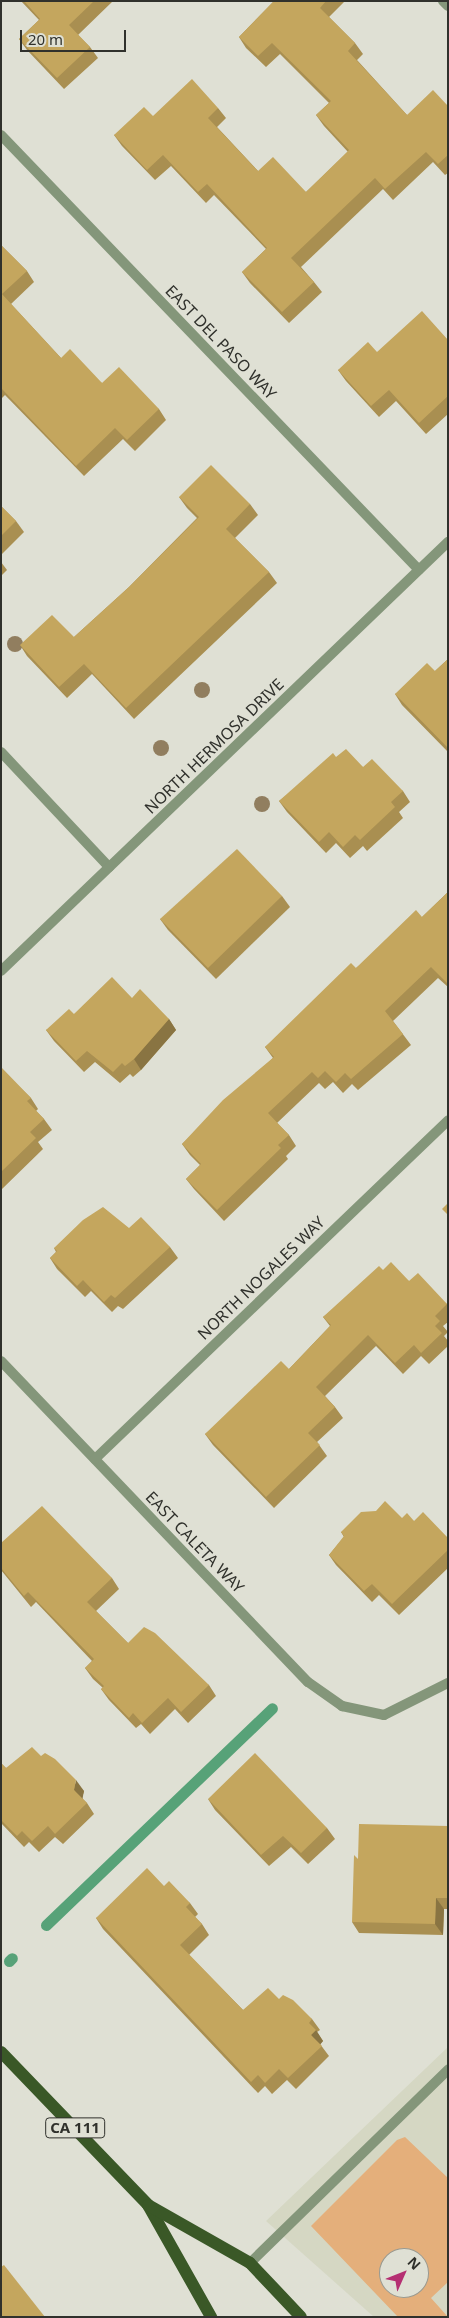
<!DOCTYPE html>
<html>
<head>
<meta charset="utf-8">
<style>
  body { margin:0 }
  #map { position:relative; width:449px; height:2318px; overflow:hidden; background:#dfe0d4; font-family:"Noto Sans",sans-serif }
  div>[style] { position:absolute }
  .built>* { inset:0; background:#d5d7c3 }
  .green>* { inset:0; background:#e4af7b }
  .stream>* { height:11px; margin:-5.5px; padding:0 5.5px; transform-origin:5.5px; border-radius:5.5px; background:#57a278 }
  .lane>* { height:10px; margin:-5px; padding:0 5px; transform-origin:5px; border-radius:5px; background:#84967a }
  .street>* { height:10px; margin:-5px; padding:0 5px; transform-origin:5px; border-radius:5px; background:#84967a }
  .primary>* { height:12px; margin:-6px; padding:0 6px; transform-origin:6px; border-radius:6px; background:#3a5827 }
  .trees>* { width:16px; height:16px; margin:-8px; border-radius:50%; background:#917e5f }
  .wall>* { inset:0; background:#a98f51 }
  .shaded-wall>* { inset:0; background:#897442 }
  .building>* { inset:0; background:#c4a65e }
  span { translate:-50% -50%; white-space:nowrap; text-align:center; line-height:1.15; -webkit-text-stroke:4.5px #dfe0d4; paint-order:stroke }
  .shield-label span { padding:1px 4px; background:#dfe0d4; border:1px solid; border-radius:4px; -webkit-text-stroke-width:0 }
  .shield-label { font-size:15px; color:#30312c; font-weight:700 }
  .street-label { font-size:16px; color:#30312c }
  .frame { position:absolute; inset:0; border:2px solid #30312c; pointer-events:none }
  .north { position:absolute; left:379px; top:2248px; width:50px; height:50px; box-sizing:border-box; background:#dfe0d4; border:1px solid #999a91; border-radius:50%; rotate:46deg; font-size:14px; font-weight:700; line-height:20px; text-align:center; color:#30312c }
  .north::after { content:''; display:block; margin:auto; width:18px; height:22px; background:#b52f72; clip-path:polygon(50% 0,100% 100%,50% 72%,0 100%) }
  .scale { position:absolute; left:20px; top:30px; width:106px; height:22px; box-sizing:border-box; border:2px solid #30312c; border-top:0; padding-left:6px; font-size:15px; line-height:18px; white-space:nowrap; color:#30312c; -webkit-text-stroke:4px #dfe0d4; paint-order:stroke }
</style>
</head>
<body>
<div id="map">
  <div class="built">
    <div style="clip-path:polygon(evenodd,448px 2047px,448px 2317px,374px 2317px,266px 2221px,448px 2047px,389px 2258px,419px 2258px,419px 2288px,389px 2288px,389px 2258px)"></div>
  </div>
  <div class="green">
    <div style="clip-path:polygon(evenodd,405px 2137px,448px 2178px,448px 2282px,431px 2298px,448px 2317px,398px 2317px,311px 2226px,397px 2140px,405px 2137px,389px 2258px,419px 2258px,419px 2288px,389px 2288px,389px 2258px)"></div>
  </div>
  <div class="stream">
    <div style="left:46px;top:1925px;width:313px;rotate:-43.8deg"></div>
    <div style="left:9px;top:1961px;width:4px;rotate:-45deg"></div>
  </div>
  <div class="lane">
    <div style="left:250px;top:2263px;width:277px;rotate:-44.3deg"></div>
  </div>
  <div class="street">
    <div style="left:443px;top:1px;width:7px;rotate:45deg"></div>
    <div style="left:1px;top:135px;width:603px;rotate:46.14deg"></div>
    <div style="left:1px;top:752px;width:158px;rotate:46.8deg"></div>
    <div style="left:1px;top:971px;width:620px;rotate:-43.82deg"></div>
    <div style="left:1px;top:1361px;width:444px;rotate:46.3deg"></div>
    <div style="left:308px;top:1682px;width:42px;rotate:35.2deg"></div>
    <div style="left:342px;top:1706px;width:43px;rotate:12.1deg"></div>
    <div style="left:384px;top:1715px;width:72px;rotate:-26.6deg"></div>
    <div style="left:95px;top:1459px;width:489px;rotate:-43.8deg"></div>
  </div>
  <div class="primary">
    <div style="left:1px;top:2052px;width:212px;rotate:46.1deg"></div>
    <div style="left:148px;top:2205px;width:129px;rotate:60.6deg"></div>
    <div style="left:148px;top:2205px;width:117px;rotate:29.6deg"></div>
    <div style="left:250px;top:2263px;width:74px;rotate:46.6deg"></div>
  </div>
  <div class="trees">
    <div style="left:15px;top:644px"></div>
    <div style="left:202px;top:690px"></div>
    <div style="left:161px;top:748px"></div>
    <div style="left:262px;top:804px"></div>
  </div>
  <div class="wall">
    <div style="clip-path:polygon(21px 1px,113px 1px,78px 35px,90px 47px,98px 58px,64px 89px,27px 50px,19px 39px,39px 20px)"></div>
    <div style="clip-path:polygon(274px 1px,343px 1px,344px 2px,329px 17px,355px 43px,363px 54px,357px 60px,407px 115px,448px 106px,448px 173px,445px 175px,433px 162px,393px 200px,383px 189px,301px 267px,314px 282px,322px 292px,289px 323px,250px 283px,242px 272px,266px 249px,214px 195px,206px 203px,171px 166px,155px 180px,122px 146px,114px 135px,153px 116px,218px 108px,226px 118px,217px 127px,258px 171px,306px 192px,348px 152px,324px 126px,316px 115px,329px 103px,280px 54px,266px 67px,246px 48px,239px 37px)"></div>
    <div style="clip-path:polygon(1px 245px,27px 271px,34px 282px,11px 304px,61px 358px,102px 383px,159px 409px,166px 420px,135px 451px,123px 439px,84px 476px,5px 395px,1px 399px)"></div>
    <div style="clip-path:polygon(448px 340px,448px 414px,426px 434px,396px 401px,379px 417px,346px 381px,338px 370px,377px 352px)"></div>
    <div style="clip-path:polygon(179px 497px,250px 504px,258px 515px,235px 538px,269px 572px,277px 583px,134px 719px,92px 674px,67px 698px,27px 656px,20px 645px,74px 637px,129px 587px,197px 518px,187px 508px)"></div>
    <div style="clip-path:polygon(1px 506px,16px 521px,24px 532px,1px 555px)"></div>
    <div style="clip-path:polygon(1px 562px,7px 570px,1px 576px)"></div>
    <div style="clip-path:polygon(448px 659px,448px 752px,402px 705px,395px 694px,435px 671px)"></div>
    <div style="clip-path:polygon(336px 757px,363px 767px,403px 791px,410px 802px,399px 812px,403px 818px,367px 851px,363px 846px,350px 858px,336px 843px,326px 853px,287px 812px,279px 801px)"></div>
    <div style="clip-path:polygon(448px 892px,448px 987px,438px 978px,393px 1021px,411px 1045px,358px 1090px,352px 1084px,343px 1093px,333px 1082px,325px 1089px,319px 1083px,277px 1123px,289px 1135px,296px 1146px,286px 1156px,288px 1159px,224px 1221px,194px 1189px,186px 1179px,200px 1165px,190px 1155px,182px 1144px,273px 1058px,265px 1047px,356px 968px,422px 917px)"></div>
    <div style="clip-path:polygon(282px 896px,290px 907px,216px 979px,168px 930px,160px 919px)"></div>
    <div style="clip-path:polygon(132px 998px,169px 1019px,176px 1030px,141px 1070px,133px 1077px,130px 1074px,120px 1083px,95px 1062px,84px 1072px,54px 1041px,46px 1030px,74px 1014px)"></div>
    <div style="clip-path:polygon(1px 1069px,31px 1098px,38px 1109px,36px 1111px,44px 1119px,52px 1130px,38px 1142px,43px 1149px,1px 1190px)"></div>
    <div style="clip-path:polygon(129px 1228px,170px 1247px,178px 1258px,123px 1309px,118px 1306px,112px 1312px,91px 1291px,85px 1297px,57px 1269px,50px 1258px,56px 1252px,54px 1248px)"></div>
    <div style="clip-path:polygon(383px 1270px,409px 1281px,447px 1304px,448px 1322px,443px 1326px,448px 1332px,444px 1336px,448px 1341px,448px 1346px,429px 1364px,421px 1356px,403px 1374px,376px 1346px,325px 1396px,335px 1407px,343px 1418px,317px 1442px,327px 1456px,274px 1508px,213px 1445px,205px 1434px,289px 1369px,330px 1326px,323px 1317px)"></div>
    <div style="clip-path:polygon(402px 1518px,414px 1521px,448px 1538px,448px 1568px,399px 1615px,379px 1595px,372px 1602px,336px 1565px,329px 1555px,344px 1537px,341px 1532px)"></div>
    <div style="clip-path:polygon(1px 1543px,112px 1578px,119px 1589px,96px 1611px,128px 1643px,209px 1685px,216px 1696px,188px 1723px,175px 1709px,150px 1734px,141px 1724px,136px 1728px,109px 1700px,101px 1689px,103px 1688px,93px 1679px,85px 1668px,92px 1661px,36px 1602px,31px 1607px,1px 1570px)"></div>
    <div style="clip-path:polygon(41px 1756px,84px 1791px,82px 1798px,87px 1803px,94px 1814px,63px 1844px,55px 1837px,39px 1852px,29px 1842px,24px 1847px,1px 1823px,1px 1763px,6px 1768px)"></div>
    <div style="clip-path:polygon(208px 1799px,327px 1828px,335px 1839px,308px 1864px,291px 1847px,269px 1866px,215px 1810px)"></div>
    <div style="clip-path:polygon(448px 1826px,448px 1909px,444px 1909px,443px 1935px,359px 1933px,352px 1922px)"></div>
    <div style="clip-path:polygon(164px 1886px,190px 1903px,198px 1914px,195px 1917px,202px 1924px,209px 1935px,189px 1955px,243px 2010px,279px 1999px,312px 2019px,320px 2030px,317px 2032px,323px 2041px,320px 2044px,329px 2056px,296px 2089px,287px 2080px,272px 2094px,265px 2086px,258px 2093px,103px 1929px,96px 1918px)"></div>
  </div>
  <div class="shaded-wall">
    <div style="clip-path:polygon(169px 1019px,176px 1030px,141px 1070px,134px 1059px)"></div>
    <div style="clip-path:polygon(76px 1780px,84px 1791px,82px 1801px,74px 1790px)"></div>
    <div style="clip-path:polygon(436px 1898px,444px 1909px,443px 1935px,435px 1924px)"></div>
    <div style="clip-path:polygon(316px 2030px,323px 2041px,319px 2046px,311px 2035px)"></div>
  </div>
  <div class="building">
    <div style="clip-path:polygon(24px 1px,94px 1px,69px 25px,90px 47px,57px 78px,19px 39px,40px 19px)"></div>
    <div style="clip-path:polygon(274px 1px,326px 1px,320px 8px,355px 43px,348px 51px,407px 115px,433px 90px,448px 106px,448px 155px,438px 164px,426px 152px,385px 189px,375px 178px,291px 258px,314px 282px,282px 312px,242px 272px,267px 248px,207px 184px,198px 192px,163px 155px,147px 170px,114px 135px,144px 107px,153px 116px,192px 79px,218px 108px,208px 118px,258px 171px,273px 157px,306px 192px,349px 150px,316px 115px,331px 101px,272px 43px,258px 56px,239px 37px)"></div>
    <div style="clip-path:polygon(1px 245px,27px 271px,2px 294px,61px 358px,70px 349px,102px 383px,119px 367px,159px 409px,127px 440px,115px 428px,76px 466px,1px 388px)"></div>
    <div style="clip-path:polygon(422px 311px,448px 340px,448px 396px,419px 423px,389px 390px,371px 406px,338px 370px,368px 342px,377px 352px)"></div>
    <div style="clip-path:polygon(211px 465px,250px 504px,226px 529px,269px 572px,126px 708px,84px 664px,59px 687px,20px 645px,52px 615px,74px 637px,129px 587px,199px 517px,179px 497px)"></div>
    <div style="clip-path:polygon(1px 506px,16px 521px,1px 536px)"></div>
    <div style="clip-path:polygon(448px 659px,448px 746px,447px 747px,395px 694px,427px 663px,435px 671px)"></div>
    <div style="clip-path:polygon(346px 749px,363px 767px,372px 759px,403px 791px,391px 802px,395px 807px,360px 840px,355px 835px,343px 847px,329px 832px,319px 842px,279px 801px,333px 753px,336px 757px)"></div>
    <div style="clip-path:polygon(237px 849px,282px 896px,208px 968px,160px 919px)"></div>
    <div style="clip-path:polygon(448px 892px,448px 984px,431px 967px,385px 1011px,403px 1034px,351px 1079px,345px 1073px,336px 1082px,325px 1071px,318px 1078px,312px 1072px,268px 1113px,289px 1135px,278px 1145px,281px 1148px,217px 1210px,186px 1179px,201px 1164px,182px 1144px,223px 1100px,274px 1057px,265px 1047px,351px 963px,356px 968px,416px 910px,422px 917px)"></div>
    <div style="clip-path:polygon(112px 977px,132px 998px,140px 989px,169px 1019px,134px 1059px,125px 1066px,122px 1063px,113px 1072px,87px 1051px,76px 1061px,46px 1030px,69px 1009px,74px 1014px)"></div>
    <div style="clip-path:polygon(2px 1068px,31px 1098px,27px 1101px,44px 1119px,30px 1132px,36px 1138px,1px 1172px)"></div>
    <div style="clip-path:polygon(448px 1203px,448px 1215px,442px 1209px)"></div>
    <div style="clip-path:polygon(103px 1207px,129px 1228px,141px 1217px,170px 1247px,115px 1298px,111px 1295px,104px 1302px,83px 1280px,77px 1286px,50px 1258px,57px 1251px,54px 1248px,83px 1220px)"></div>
    <div style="clip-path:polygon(391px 1262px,409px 1281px,418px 1273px,447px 1304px,435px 1316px,440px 1321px,435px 1326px,442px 1333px,421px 1353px,414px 1345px,395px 1363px,368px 1335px,316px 1387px,335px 1407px,308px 1433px,320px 1445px,266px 1497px,205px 1434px,281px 1361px,289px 1369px,331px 1325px,323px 1317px,379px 1266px,383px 1270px)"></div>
    <div style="clip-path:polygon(385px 1501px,402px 1518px,407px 1513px,414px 1521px,423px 1512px,448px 1538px,448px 1550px,392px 1604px,372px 1584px,364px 1591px,329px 1555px,344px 1536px,341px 1532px,361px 1512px,376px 1511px)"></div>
    <div style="clip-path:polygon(42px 1506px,112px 1578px,87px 1602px,128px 1643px,144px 1627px,155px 1633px,209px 1685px,181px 1712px,168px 1698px,142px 1723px,133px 1713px,129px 1718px,101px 1689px,104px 1686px,85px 1668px,94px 1659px,28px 1592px,24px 1596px,1px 1568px,1px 1543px)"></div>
    <div style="clip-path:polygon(32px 1747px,41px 1756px,45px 1753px,55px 1759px,76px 1780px,74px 1790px,87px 1803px,55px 1834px,48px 1826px,32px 1841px,22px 1831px,17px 1836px,1px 1820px,1px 1763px,6px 1768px)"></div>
    <div style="clip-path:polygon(255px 1753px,327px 1828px,301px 1853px,283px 1836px,261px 1855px,208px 1799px)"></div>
    <div style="clip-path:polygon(359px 1824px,448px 1826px,448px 1898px,436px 1898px,435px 1924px,352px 1922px,354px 1855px,358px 1859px)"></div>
    <div style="clip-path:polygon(147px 1868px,164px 1886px,169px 1881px,190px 1903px,186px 1907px,202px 1924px,180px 1945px,243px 2010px,268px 1988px,279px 1999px,283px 1995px,293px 2000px,312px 2019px,309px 2023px,316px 2030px,311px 2035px,322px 2046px,288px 2078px,279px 2069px,265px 2083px,258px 2075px,251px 2082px,96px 1918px)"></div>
    <div style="clip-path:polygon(4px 2265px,45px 2317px,1px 2317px,1px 2267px)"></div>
  </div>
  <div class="shield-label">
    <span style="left:75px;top:2128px">CA 111</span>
  </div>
  <div class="street-label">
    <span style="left:221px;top:342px;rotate:46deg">EAST DEL PASO WAY</span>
    <span style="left:214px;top:746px;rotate:-44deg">NORTH HERMOSA DRIVE</span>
    <span style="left:261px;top:1278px;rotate:-44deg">NORTH NOGALES WAY</span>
    <span style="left:195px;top:1542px;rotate:46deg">EAST CALETA WAY</span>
  </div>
  <div class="frame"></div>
  <div class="north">N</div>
  <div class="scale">20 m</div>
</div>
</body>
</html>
